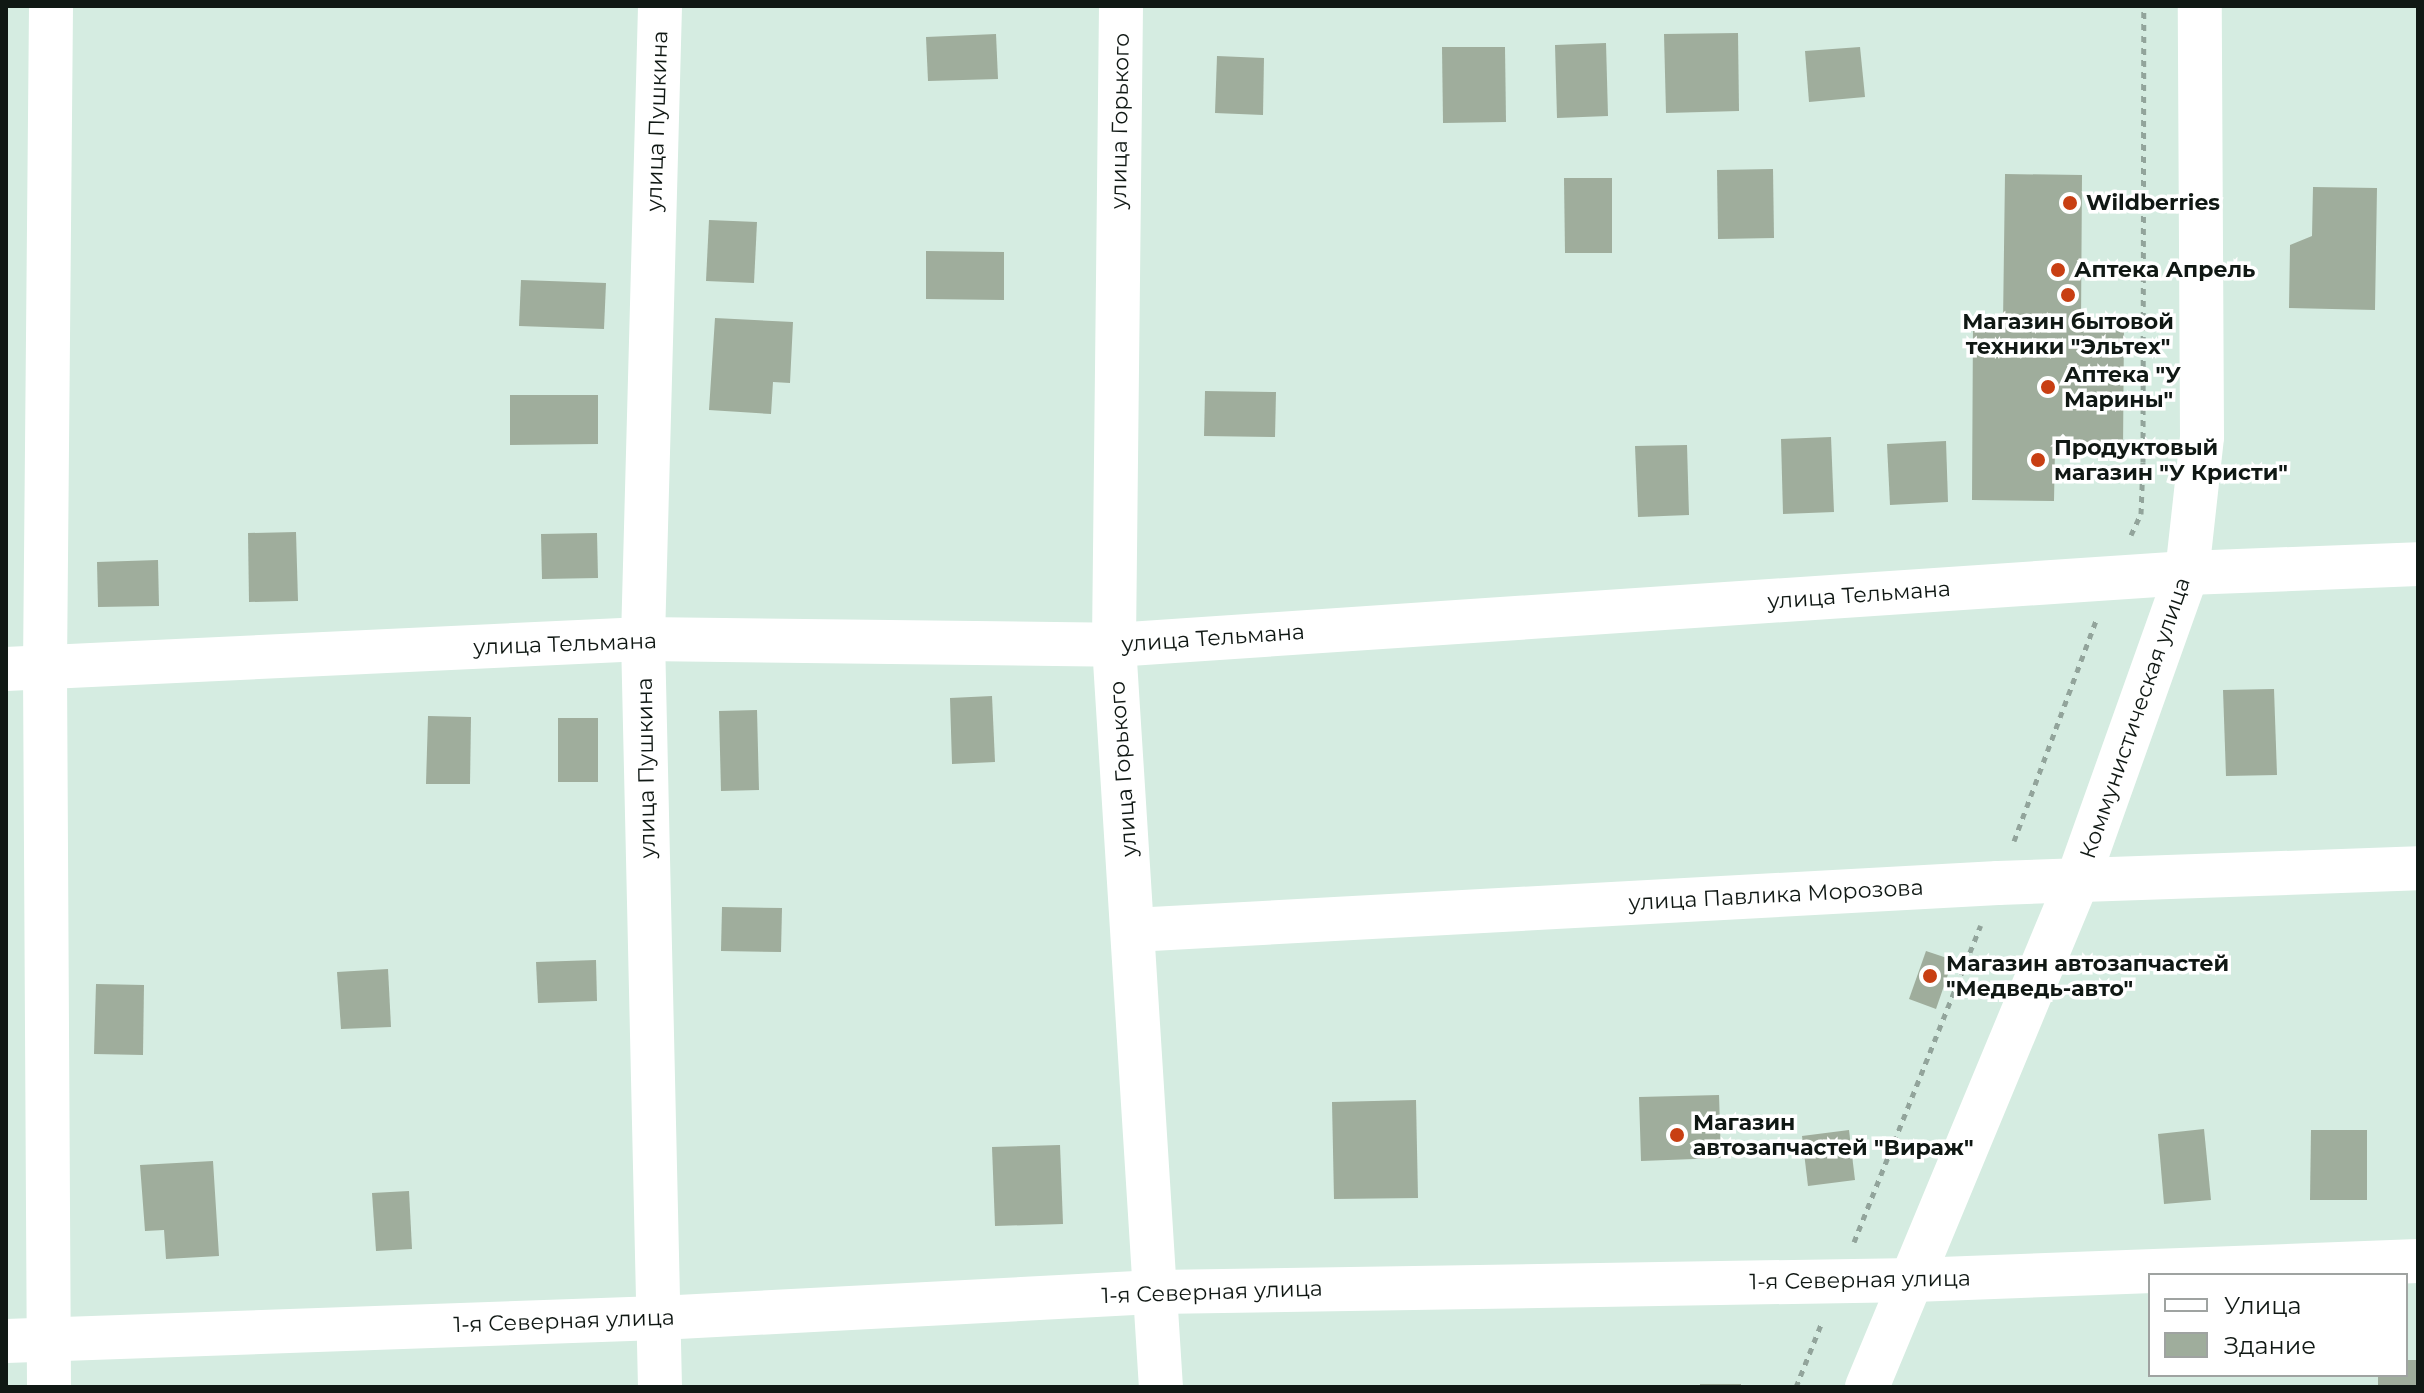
<!DOCTYPE html>
<html>
<head>
<meta charset="utf-8">
<style>
  body { margin:0 }
  #map { position:relative; width:2424px; height:1393px; overflow:hidden; background:#d5ece1; font-family:Montserrat,sans-serif }
  div>[style] { position:absolute }
  .building>* { inset:0; background:#9fad9c }
  .path>* { height:5px; margin-top:-2.5px; transform-origin:0; background:repeating-linear-gradient(90deg,#92a49b 0 6px,transparent 0 12px) }
  .minor>* { height:44px; margin:-22px; padding:0 22px; transform-origin:22px; border-radius:22px; background:#fff }
  .dots>* { width:22px; height:22px; translate:-50% -50%; box-sizing:border-box; border:4px solid #fff; border-radius:50% }
  span { translate:-50% -50%; white-space:nowrap; text-align:center; line-height:1.15; -webkit-text-stroke:7px #fff; paint-order:stroke }
  .street-label { font-size:22px; color:#101814 }
  .poi-label { font-size:22px; color:#101814; font-weight:700 }
  .left { translate:0 -50%; text-align:left }
  .frame { position:absolute; inset:0; border:8px solid #101814; pointer-events:none }
  .legend { position:absolute; left:2148px; top:1273px; width:260px; height:104px; box-sizing:border-box; background:#fff; border:2px solid #9fa3a1; margin:0; padding:10px 14px; list-style:none; font-size:24px; color:#101814 }
  .legend li { display:flex; align-items:center; gap:16px; height:40px }
  .legend b { width:40px; border:2px solid #9fa3a1 }
</style>
</head>
<body>
<div id="map">
  <div class="building">
    <div style="clip-path:polygon(1738px 33px,1739px 111px,1666px 113px,1664px 34px)"></div>
    <div style="clip-path:polygon(996px 34px,998px 79px,928px 81px,926px 37px)"></div>
    <div style="clip-path:polygon(1606px 43px,1608px 116px,1557px 118px,1555px 45px)"></div>
    <div style="clip-path:polygon(1442px 47px,1505px 47px,1506px 122px,1443px 123px)"></div>
    <div style="clip-path:polygon(1860px 47px,1865px 97px,1809px 102px,1805px 51px)"></div>
    <div style="clip-path:polygon(1217px 56px,1264px 58px,1263px 115px,1215px 113px)"></div>
    <div style="clip-path:polygon(1773px 169px,1774px 238px,1718px 239px,1717px 170px)"></div>
    <div style="clip-path:polygon(2005px 174px,2082px 175px,2081px 324px,2124px 325px,2123px 450px,2055px 449px,2054px 501px,1972px 500px,1973px 322px,2003px 323px)"></div>
    <div style="clip-path:polygon(1564px 178px,1612px 178px,1612px 253px,1565px 253px)"></div>
    <div style="clip-path:polygon(2313px 187px,2377px 188px,2375px 310px,2289px 308px,2290px 245px,2312px 236px)"></div>
    <div style="clip-path:polygon(709px 220px,757px 222px,754px 283px,706px 281px)"></div>
    <div style="clip-path:polygon(926px 251px,1004px 252px,1004px 300px,926px 299px)"></div>
    <div style="clip-path:polygon(521px 280px,606px 283px,604px 329px,519px 326px)"></div>
    <div style="clip-path:polygon(715px 318px,793px 322px,790px 383px,773px 382px,771px 414px,709px 410px)"></div>
    <div style="clip-path:polygon(1205px 391px,1276px 392px,1275px 437px,1204px 436px)"></div>
    <div style="clip-path:polygon(510px 395px,598px 395px,598px 444px,510px 445px)"></div>
    <div style="clip-path:polygon(1831px 437px,1834px 512px,1783px 514px,1781px 439px)"></div>
    <div style="clip-path:polygon(1946px 441px,1948px 502px,1890px 505px,1887px 444px)"></div>
    <div style="clip-path:polygon(1687px 445px,1689px 515px,1638px 517px,1635px 446px)"></div>
    <div style="clip-path:polygon(296px 532px,298px 601px,249px 602px,248px 533px)"></div>
    <div style="clip-path:polygon(597px 533px,598px 578px,542px 579px,541px 534px)"></div>
    <div style="clip-path:polygon(158px 560px,159px 606px,98px 607px,97px 562px)"></div>
    <div style="clip-path:polygon(2274px 689px,2277px 775px,2226px 776px,2223px 690px)"></div>
    <div style="clip-path:polygon(992px 696px,995px 762px,952px 764px,950px 698px)"></div>
    <div style="clip-path:polygon(757px 710px,759px 790px,721px 791px,719px 711px)"></div>
    <div style="clip-path:polygon(428px 716px,471px 717px,470px 784px,426px 784px)"></div>
    <div style="clip-path:polygon(558px 718px,598px 718px,598px 782px,558px 782px)"></div>
    <div style="clip-path:polygon(722px 907px,782px 908px,781px 952px,721px 951px)"></div>
    <div style="clip-path:polygon(1926px 951px,1953px 960px,1936px 1009px,1909px 999px)"></div>
    <div style="clip-path:polygon(596px 960px,597px 1001px,538px 1003px,536px 962px)"></div>
    <div style="clip-path:polygon(388px 969px,391px 1027px,341px 1029px,337px 972px)"></div>
    <div style="clip-path:polygon(96px 984px,144px 985px,143px 1055px,94px 1054px)"></div>
    <div style="clip-path:polygon(1719px 1095px,1721px 1158px,1641px 1161px,1639px 1097px)"></div>
    <div style="clip-path:polygon(1416px 1100px,1418px 1198px,1334px 1199px,1332px 1102px)"></div>
    <div style="clip-path:polygon(2204px 1129px,2211px 1200px,2164px 1204px,2158px 1134px)"></div>
    <div style="clip-path:polygon(1849px 1130px,1855px 1180px,1808px 1186px,1802px 1136px)"></div>
    <div style="clip-path:polygon(2311px 1130px,2367px 1130px,2367px 1200px,2310px 1200px)"></div>
    <div style="clip-path:polygon(1060px 1145px,1063px 1224px,995px 1226px,992px 1147px)"></div>
    <div style="clip-path:polygon(213px 1161px,219px 1256px,166px 1259px,164px 1230px,145px 1231px,140px 1165px)"></div>
    <div style="clip-path:polygon(409px 1191px,412px 1249px,376px 1251px,372px 1193px)"></div>
    <div style="clip-path:polygon(2406px 1360px,2418px 1360px,2418px 1387px,2378px 1387px,2378px 1375px,2406px 1375px)"></div>
    <div style="clip-path:polygon(1700px 1384px,1741px 1384px,1741px 1387px,1700px 1387px)"></div>
  </div>
  <div class="path">
    <div style="left:2131px;top:535px;width:23px;rotate:-65deg"></div>
    <div style="left:2141px;top:514px;width:52px;rotate:-87.8deg"></div>
    <div style="left:2143px;top:462px;width:456px;rotate:-89.9deg"></div>
    <div style="left:2014px;top:841px;width:238px;rotate:-69.6deg"></div>
    <div style="left:1854px;top:1242px;width:341px;rotate:-68.2deg"></div>
    <div style="left:1796px;top:1387px;width:70px;rotate:-68.2deg"></div>
  </div>
  <div class="minor">
    <div style="left:1121px;top:6px;width:639px;rotate:90.63deg"></div>
    <div style="left:1114px;top:645px;width:743px;rotate:86.38deg"></div>
    <div style="left:6px;top:669px;width:638px;rotate:-2.7deg"></div>
    <div style="left:643px;top:639px;width:471px;rotate:0.7deg"></div>
    <div style="left:1114px;top:645px;width:1075px;rotate:-3.84deg"></div>
    <div style="left:2187px;top:573px;width:231px;rotate:-2.2deg"></div>
    <div style="left:1133px;top:930px;width:866px;rotate:-3.11deg"></div>
    <div style="left:1998px;top:883px;width:420px;rotate:-2deg"></div>
    <div style="left:6px;top:1341px;width:653px;rotate:-2.02deg"></div>
    <div style="left:659px;top:1318px;width:499px;rotate:-3deg"></div>
    <div style="left:1157px;top:1292px;width:757px;rotate:-0.91deg"></div>
    <div style="left:1914px;top:1280px;width:504px;rotate:-2.16deg"></div>
    <div style="left:49px;top:1387px;width:719px;rotate:-90.32deg"></div>
    <div style="left:45px;top:668px;width:662px;rotate:-89.48deg"></div>
    <div style="left:660px;top:1387px;width:748px;rotate:-91.3deg"></div>
    <div style="left:643px;top:639px;width:633px;rotate:-88.46deg"></div>
    <div style="left:1867px;top:1387px;width:550px;rotate:-67.44deg"></div>
    <div style="left:2078px;top:879px;width:325px;rotate:-70.4deg"></div>
    <div style="left:2187px;top:573px;width:137px;rotate:-83.7deg"></div>
    <div style="left:2202px;top:437px;width:431px;rotate:-90.3deg"></div>
  </div>
  <div class="dots">
    <div style="left:2070px;top:203px;background:#c83f13"></div>
    <div style="left:2058px;top:270px;background:#c83f13"></div>
    <div style="left:2068px;top:295px;background:#c83f13"></div>
    <div style="left:2048px;top:387px;background:#c83f13"></div>
    <div style="left:2038px;top:460px;background:#c83f13"></div>
    <div style="left:1930px;top:976px;background:#c83f13"></div>
    <div style="left:1677px;top:1135px;background:#c83f13"></div>
  </div>
  <div class="street-label">
    <span style="left:657px;top:121px;rotate:-88deg">улица Пушкина</span>
    <span style="left:1120px;top:121px;rotate:-89deg">улица Горького</span>
    <span style="left:1859px;top:595px;rotate:-4deg">улица Тельмана</span>
    <span style="left:1213px;top:638px;rotate:-4deg">улица Тельмана</span>
    <span style="left:565px;top:644px;rotate:-2deg">улица Тельмана</span>
    <span style="left:2135px;top:718px;rotate:-71deg">Коммунистическая улица</span>
    <span style="left:646px;top:768px;rotate:-91deg">улица Пушкина</span>
    <span style="left:1123px;top:769px;rotate:-94deg">улица Горького</span>
    <span style="left:1776px;top:895px;rotate:-3deg">улица Павлика Морозова</span>
    <span style="left:1860px;top:1280px;rotate:-1deg">1-я Северная улица</span>
    <span style="left:1212px;top:1292px;rotate:-2deg">1-я Северная улица</span>
    <span style="left:564px;top:1321px;rotate:-2deg">1-я Северная улица</span>
  </div>
  <div class="poi-label">
    <span class="left" style="left:2086px;top:203px">Wildberries</span>
    <span class="left" style="left:2074px;top:270px">Аптека Апрель</span>
    <span style="left:2068px;top:334px">Магазин бытовой<br>техники "Эльтех"</span>
    <span class="left" style="left:2064px;top:387px">Аптека "У<br>Марины"</span>
    <span class="left" style="left:2054px;top:460px">Продуктовый<br>магазин "У Кристи"</span>
    <span class="left" style="left:1946px;top:976px">Магазин автозапчастей<br>"Медведь-авто"</span>
    <span class="left" style="left:1693px;top:1135px">Магазин<br>автозапчастей "Вираж"</span>
  </div>
  <div class="frame"></div>
  <ul class="legend">
  <li><b style="height:10px;background:#fff"></b>Улица</li>
  <li><b style="height:22px;background:#9fad9c"></b>Здание</li>
  </ul>
</div>
</body>
</html>
